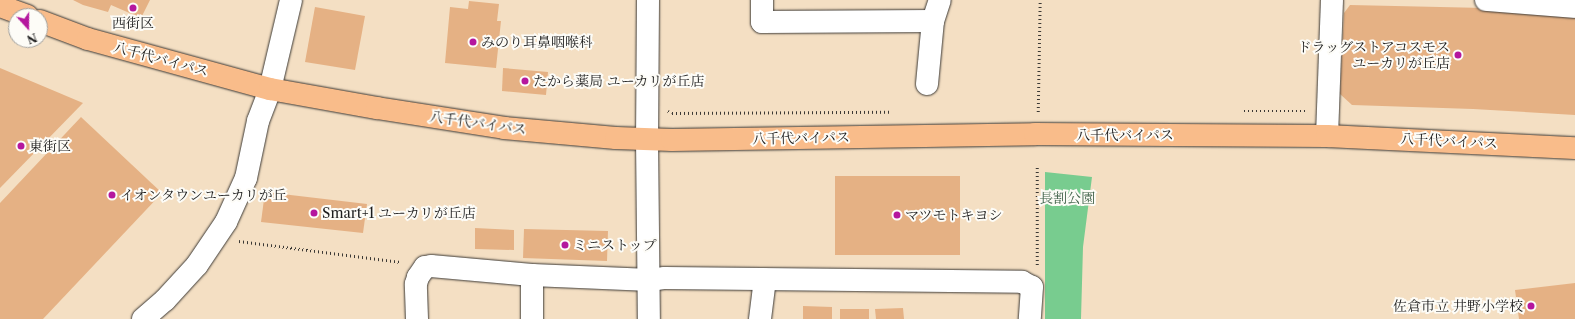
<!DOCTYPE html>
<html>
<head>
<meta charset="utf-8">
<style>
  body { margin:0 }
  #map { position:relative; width:1575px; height:319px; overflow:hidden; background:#f4dfc3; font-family:"Libre Caslon Text","Noto Serif JP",serif }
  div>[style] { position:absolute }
  .green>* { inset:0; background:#78cc8f }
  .building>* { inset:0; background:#e5b184 }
  .path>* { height:2.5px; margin-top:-1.25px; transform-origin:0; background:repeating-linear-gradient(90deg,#3c3935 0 1px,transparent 0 4px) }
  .roads { filter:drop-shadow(0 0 1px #3c3935) drop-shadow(0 0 1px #3c3935) }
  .minor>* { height:22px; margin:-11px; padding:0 11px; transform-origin:11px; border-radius:11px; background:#fff }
  .tertiary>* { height:22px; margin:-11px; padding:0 11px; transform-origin:11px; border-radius:11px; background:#fff }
  .trunk>* { height:22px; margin:-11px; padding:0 11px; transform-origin:11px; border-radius:11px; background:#f9bc8a }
  .dots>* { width:11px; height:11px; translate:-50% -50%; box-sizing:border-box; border:2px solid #fdfcf7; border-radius:50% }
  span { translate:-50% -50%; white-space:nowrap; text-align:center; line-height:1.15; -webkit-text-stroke:4px #fdfcf7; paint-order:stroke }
  .poi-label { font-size:14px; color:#1c1c1c }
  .left { translate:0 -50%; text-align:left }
  .right { translate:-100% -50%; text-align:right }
  .street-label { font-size:14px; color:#1c1c1c }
  .park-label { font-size:14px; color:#41624a }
  .north { position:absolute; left:8px; top:8px; width:40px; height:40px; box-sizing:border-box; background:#fdfcf7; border:1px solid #a3a29f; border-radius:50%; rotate:159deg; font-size:11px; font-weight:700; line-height:16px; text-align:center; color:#1c1c1c }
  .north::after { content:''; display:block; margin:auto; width:14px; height:18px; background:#b5179e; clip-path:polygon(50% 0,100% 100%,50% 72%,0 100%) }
</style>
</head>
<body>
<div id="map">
  <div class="green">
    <div style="clip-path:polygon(1045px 172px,1092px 177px,1083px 247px,1081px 319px,1045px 319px)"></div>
  </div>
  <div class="building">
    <div style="clip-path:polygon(73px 0,150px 0,141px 18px,111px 5px,108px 12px,83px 5px)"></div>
    <div style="clip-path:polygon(469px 1px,499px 4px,497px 21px,501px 21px,496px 68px,445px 63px,450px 7px,468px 9px)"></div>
    <div style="clip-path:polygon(1350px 5px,1485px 8px,1575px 16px,1575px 115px,1473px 109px,1352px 105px,1340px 94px,1344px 13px)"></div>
    <div style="clip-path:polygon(315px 7px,365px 16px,355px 70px,305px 62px)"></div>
    <div style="clip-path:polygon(0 68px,83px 103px,0 188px)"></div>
    <div style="clip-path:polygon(503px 68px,548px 72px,546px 95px,502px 91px)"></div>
    <div style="clip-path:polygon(81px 117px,162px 193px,43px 319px,0 319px,0 203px)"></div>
    <div style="clip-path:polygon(835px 176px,960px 176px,960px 255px,835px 255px)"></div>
    <div style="clip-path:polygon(265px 192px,367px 204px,363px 233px,261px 222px)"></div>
    <div style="clip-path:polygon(475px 228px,514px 230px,514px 250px,475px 249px)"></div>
    <div style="clip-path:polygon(524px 229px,608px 231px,607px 261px,523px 258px)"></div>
    <div style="clip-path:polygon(1575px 283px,1575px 319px,1519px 319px,1515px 290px)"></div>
    <div style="clip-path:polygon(803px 306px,832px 307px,832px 319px,803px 319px)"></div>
    <div style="clip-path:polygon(903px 308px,904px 319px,876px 319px,875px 309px)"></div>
    <div style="clip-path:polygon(840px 309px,869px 309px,869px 319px,840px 319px)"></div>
  </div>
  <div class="path">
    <div style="left:668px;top:111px;width:4px;rotate:27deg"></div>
    <div style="left:672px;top:113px;width:219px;rotate:-0.3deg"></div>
    <div style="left:1244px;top:111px;width:63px"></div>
    <div style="left:1038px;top:112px;width:112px;rotate:-89deg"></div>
    <div style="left:239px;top:241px;width:163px;rotate:7.4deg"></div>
    <div style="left:1037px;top:265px;width:100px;rotate:-90deg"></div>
  </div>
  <div class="roads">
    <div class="minor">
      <div style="left:762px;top:0;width:22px;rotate:90deg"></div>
      <div style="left:762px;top:22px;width:171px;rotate:-0.3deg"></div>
      <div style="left:1486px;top:0;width:89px;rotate:4.5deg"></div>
      <div style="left:927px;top:84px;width:63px;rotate:-84.6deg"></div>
      <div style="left:933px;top:21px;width:22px;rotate:-72deg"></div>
      <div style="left:1327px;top:136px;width:136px;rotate:-87.9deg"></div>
      <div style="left:532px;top:275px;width:44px;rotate:90deg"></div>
      <div style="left:417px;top:319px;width:35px;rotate:-92deg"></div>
      <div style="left:416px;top:284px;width:7px;rotate:-74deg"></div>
      <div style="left:418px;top:277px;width:12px;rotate:-55deg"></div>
      <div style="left:425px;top:267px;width:6px;rotate:-9deg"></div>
      <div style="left:431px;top:266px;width:101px;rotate:5.1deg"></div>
      <div style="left:532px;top:275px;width:118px;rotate:2.4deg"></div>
      <div style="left:650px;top:280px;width:15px;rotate:-8deg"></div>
      <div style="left:665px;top:278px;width:357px;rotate:0.6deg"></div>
      <div style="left:1022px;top:282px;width:11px;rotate:27deg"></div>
      <div style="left:1032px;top:287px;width:32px;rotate:94deg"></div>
      <div style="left:760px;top:319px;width:40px;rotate:-82.9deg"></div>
    </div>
    <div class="tertiary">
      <div style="left:648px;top:0;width:139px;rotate:90.4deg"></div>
      <div style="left:647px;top:139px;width:180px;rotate:89.4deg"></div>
      <div style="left:143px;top:319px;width:29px;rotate:-41deg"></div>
      <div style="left:165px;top:300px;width:47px;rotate:-47.6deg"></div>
      <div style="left:197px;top:265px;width:52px;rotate:-56deg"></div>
      <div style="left:226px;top:222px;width:48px;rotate:-65.6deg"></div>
      <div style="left:246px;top:178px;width:58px;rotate:-78.1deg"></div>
      <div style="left:258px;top:121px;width:34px;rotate:-69deg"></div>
      <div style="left:270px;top:89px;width:91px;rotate:-76.7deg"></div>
    </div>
    <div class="trunk">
      <div style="left:0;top:6px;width:29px;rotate:20deg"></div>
      <div style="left:40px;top:21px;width:51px;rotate:20.6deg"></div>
      <div style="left:88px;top:39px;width:189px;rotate:15.4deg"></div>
      <div style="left:270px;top:89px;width:109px;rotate:10.1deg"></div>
      <div style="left:377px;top:108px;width:129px;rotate:8.9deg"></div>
      <div style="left:504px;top:128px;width:112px;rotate:5.1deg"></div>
      <div style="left:616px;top:138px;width:56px;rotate:2deg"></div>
      <div style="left:672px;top:140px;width:363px;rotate:-0.9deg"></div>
      <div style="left:1035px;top:134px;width:292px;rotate:0.4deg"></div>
      <div style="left:1327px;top:136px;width:248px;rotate:2.8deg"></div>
    </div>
  </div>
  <div class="dots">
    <div style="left:133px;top:8px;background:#b5179e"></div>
    <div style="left:473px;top:42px;background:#b5179e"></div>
    <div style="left:1458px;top:55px;background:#b5179e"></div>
    <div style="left:525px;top:81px;background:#b5179e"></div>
    <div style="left:21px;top:146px;background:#b5179e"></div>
    <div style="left:112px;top:195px;background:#b5179e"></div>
    <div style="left:314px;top:213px;background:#b5179e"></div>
    <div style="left:897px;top:215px;background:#b5179e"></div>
    <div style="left:565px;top:245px;background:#b5179e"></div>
    <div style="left:1531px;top:306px;background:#b5179e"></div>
  </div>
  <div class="poi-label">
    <span style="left:133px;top:23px">西街区</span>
    <span class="left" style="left:481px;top:42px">みのり耳鼻咽喉科</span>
    <span class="right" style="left:1450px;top:55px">ドラッグストアコスモス<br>ユーカリが丘店</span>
    <span class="left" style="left:533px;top:81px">たから薬局 ユーカリが丘店</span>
    <span class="left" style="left:29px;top:146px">東街区</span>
    <span class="left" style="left:120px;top:195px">イオンタウンユーカリが丘</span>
    <span class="left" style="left:322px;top:213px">Smart+1 ユーカリが丘店</span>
    <span class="left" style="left:905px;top:215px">マツモトキヨシ</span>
    <span class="left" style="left:573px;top:245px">ミニストップ</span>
    <span class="right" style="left:1523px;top:306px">佐倉市立 井野小学校</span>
  </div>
  <div class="street-label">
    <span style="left:161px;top:59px;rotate:15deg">八千代バイパス</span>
    <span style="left:478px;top:123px;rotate:8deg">八千代バイパス</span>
    <span style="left:1125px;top:135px">八千代バイパス</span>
    <span style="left:801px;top:138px;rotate:-1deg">八千代バイパス</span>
    <span style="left:1449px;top:141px;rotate:3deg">八千代バイパス</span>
  </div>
  <div class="park-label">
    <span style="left:1067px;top:198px">長割公園</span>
  </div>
  <div class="north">N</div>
</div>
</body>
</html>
